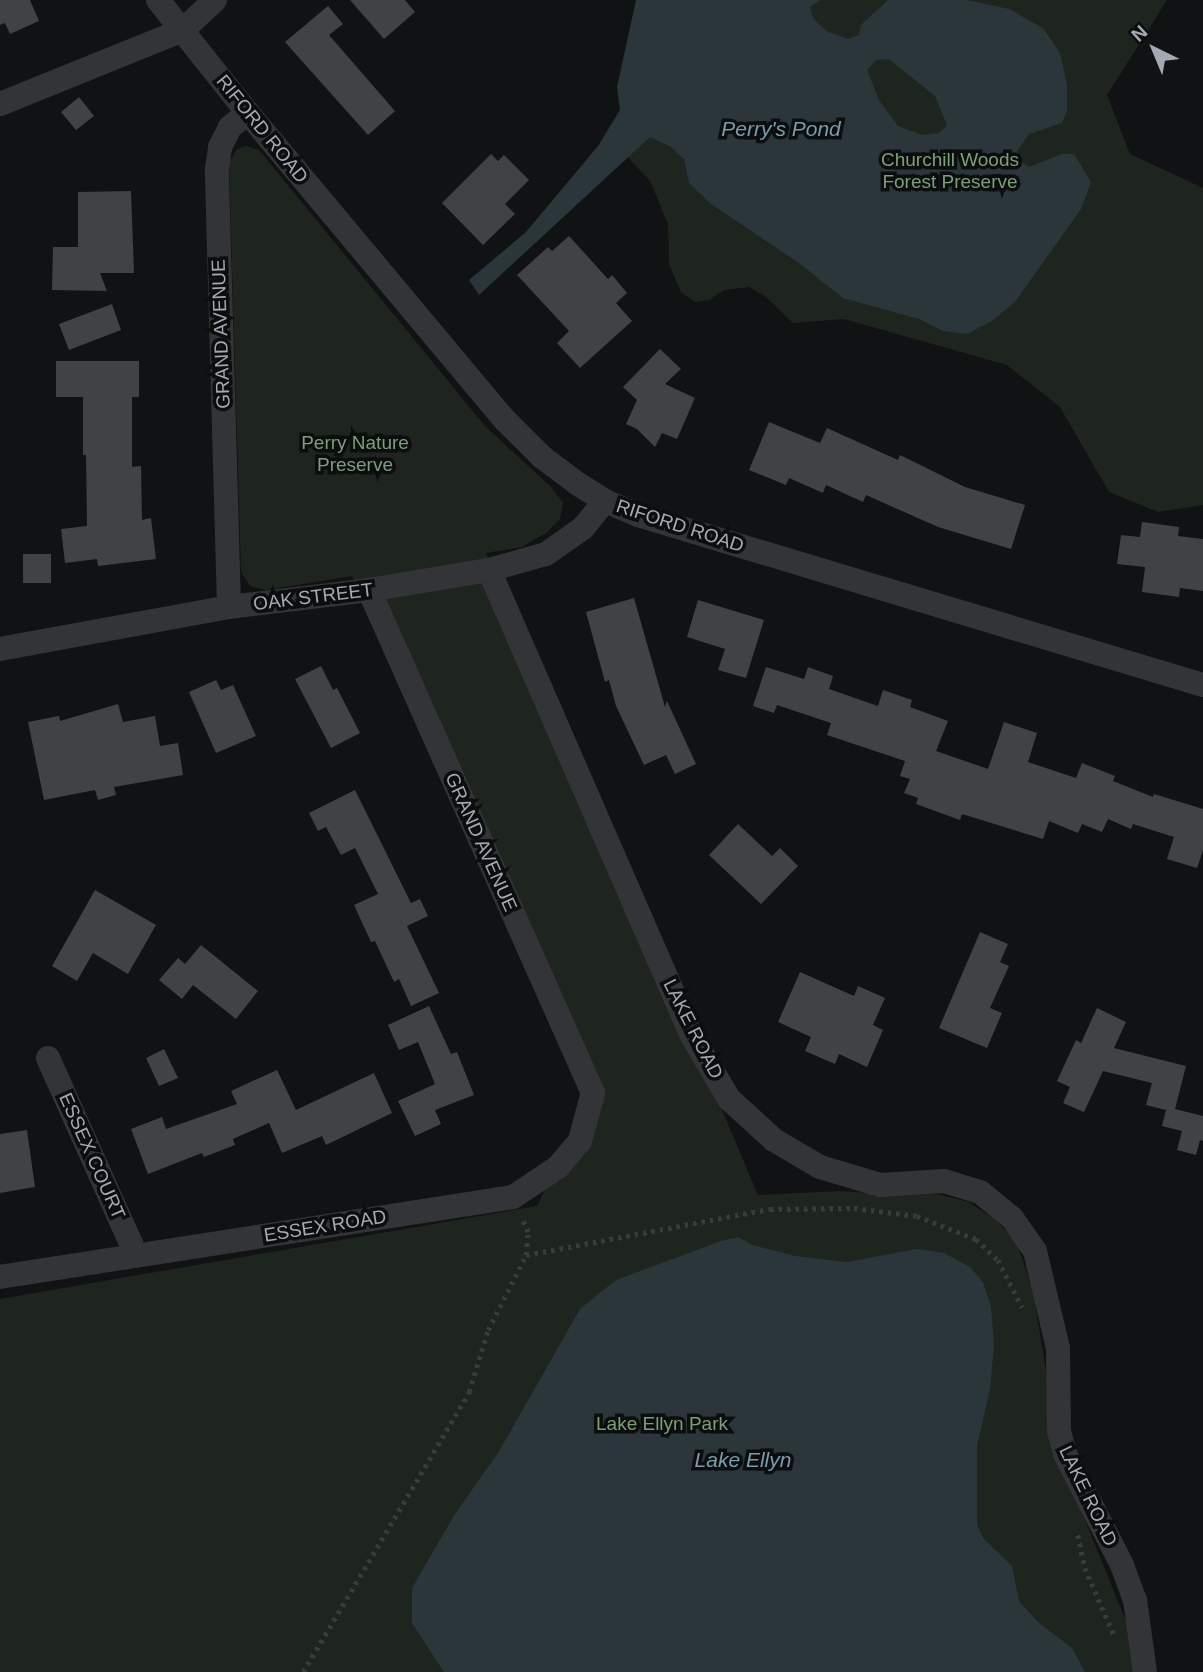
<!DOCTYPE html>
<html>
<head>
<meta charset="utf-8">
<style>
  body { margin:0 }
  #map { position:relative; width:1203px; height:1672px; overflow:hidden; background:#111213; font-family:Arial,sans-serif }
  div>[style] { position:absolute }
  .green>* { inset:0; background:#1e251e }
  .water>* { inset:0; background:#2b363b }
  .building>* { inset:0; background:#404246 }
  .path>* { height:4.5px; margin-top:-2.25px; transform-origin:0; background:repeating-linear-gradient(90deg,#393b3f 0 3.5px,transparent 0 8.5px) }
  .minor>* { height:24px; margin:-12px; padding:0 12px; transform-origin:12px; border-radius:12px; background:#333438 }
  span { translate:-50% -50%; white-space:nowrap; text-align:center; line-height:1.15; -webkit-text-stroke:7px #0c0d0e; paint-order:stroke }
  .street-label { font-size:19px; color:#a3aab3 }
  .park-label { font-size:19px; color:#7d9e7a }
  .water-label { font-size:21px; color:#7a9cae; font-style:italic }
  .north { position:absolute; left:1119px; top:14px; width:70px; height:70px; -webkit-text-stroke:5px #0c0d0e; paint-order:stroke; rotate:317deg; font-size:19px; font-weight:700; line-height:28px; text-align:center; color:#a3aab3 }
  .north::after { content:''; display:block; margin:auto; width:24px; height:32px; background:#a3aab3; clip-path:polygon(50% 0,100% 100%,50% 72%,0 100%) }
</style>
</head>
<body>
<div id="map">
  <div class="green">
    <div style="clip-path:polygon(793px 0,1167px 0,1107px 95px,1130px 154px,1203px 188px,1203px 505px,1158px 512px,1109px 492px,1060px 407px,1007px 365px,844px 319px,793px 323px,765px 296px,749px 287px,724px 290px,709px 300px,695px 302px,681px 292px,669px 264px,668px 224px,650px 181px,623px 152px)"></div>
    <div style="clip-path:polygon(246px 146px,259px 150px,485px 426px,551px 487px,563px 503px,560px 519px,546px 533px,522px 547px,486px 553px,758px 1195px,841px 1191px,895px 1195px,937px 1194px,969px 1202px,996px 1220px,1017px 1243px,1033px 1292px,1058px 1443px,1076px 1498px,1130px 1631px,1135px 1672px,0 1672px,0 1299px,537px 1206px,567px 1142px,581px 1089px,352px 576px,266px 590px,250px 586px,241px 572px,229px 163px,236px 150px)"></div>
  </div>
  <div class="water">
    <div style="clip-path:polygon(evenodd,636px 0,820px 0,810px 7px,813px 18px,826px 31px,848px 39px,859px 35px,861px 25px,888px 0,967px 0,1009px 9px,1043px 28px,1060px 53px,1067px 84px,1067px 110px,1062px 123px,1029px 134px,1017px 151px,1021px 162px,1029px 167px,1062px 154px,1074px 154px,1091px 182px,1081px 209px,1015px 302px,992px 321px,967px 334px,943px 331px,919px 319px,843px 298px,799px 263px,711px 204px,689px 183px,684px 159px,671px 147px,650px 137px,479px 295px,469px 280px,526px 232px,598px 146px,620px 110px,617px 87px,636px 0,889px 59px,935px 96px,947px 125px,939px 133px,922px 135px,898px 126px,879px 100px,867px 70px,876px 60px,889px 59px)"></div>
    <div style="clip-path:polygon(738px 1237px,752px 1245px,795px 1256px,847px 1262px,917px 1249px,944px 1253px,970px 1267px,983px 1282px,991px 1307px,994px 1345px,990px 1389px,977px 1446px,977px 1524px,983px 1538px,1012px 1566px,1019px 1601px,1039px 1623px,1072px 1648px,1085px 1672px,444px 1672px,412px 1623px,412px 1588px,455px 1514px,498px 1453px,580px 1309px,616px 1280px,721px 1241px)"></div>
  </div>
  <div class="building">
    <div style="clip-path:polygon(0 0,30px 0,39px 21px,10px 34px,5px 23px,0 25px)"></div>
    <div style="clip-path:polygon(350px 0,405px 0,415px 12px,384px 39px)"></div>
    <div style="clip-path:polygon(328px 6px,343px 24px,329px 35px,395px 111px,368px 135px,285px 42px)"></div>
    <div style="clip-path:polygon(79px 97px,94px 116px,76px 130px,61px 112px)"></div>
    <div style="clip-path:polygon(491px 154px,498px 161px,504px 155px,529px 180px,505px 204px,515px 214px,483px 245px,442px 203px)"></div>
    <div style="clip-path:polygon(131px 191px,134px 273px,100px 273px,107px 291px,52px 290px,53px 247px,78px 247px,78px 192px)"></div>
    <div style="clip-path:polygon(569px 236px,608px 279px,612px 275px,627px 293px,616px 303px,632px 321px,580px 368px,557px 343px,569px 331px,517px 275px,548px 247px,552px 251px)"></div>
    <div style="clip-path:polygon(112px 304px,121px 330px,69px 350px,59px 324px)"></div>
    <div style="clip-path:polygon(660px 349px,681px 369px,665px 384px,695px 398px,677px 439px,662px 433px,655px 447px,637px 429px,626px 424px,637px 400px,623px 387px)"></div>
    <div style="clip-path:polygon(56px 361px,139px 361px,139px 397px,132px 397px,132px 467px,141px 466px,142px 520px,151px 518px,156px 559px,98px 566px,97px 559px,65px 563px,61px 529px,87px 526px,86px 455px,83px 455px,83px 397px,56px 397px)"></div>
    <div style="clip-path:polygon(769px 422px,820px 443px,827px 428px,898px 460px,900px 455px,965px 487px,1025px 505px,1011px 549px,938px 527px,866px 495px,863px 502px,826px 485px,823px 493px,789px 478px,786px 485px,749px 470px)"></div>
    <div style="clip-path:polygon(1142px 522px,1179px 527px,1178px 536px,1203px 539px,1203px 591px,1180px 588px,1179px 597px,1142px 592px,1145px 567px,1117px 564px,1121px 535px,1140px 537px)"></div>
    <div style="clip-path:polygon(23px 554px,51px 554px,51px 583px,23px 583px)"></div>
    <div style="clip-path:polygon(634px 598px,665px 707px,667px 701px,696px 764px,675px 774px,666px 755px,644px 765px,616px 706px,609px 680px,605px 682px,586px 612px)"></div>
    <div style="clip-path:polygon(698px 600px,764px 620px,746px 678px,718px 670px,725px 649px,687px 637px)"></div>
    <div style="clip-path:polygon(321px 666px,333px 690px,337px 688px,360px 733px,331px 748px,295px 679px)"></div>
    <div style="clip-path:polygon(766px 667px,804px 679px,808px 667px,833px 676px,829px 689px,878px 706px,883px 690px,912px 700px,910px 707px,948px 721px,936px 751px,988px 769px,1004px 722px,1037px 733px,1028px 762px,1076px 778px,1082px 763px,1115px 776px,1113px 781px,1153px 797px,1154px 794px,1203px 809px,1203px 850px,1197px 868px,1167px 859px,1174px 837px,1133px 824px,1131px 829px,1108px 819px,1102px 832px,1082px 824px,1078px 833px,1049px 821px,1043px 839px,962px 814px,960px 820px,916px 804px,918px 798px,904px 793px,910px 779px,900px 776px,905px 761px,827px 735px,831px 723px,777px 705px,774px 713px,753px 706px)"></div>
    <div style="clip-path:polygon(216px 680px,221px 690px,233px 685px,256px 736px,216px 753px,189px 692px)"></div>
    <div style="clip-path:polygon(118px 704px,123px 722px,155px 716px,160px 746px,178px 743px,183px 775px,114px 787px,116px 795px,98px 800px,95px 790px,44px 800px,28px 722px,59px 716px,60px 721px)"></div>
    <div style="clip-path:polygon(355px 790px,411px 903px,420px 899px,428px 916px,407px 926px,439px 993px,411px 1006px,399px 979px,394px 982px,375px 941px,371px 942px,354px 905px,378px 894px,355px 848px,341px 855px,326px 827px,318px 831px,309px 813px)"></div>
    <div style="clip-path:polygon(738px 824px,772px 856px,780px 848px,798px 866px,761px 904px,709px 855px)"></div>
    <div style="clip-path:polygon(95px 890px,156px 925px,128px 974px,93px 953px,77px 981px,52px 966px)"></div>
    <div style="clip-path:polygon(980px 932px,1008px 944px,1000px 962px,1009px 966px,990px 1008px,1002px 1013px,987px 1048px,939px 1028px)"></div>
    <div style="clip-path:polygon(201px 945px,258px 991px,236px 1019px,193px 985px,182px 999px,159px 980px,178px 958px,185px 964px)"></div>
    <div style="clip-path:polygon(800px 972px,854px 996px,858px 986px,885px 998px,873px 1025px,883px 1030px,867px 1067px,839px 1054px,835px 1064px,805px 1051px,811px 1037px,778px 1022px)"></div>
    <div style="clip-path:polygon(429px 1006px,451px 1054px,457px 1052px,474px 1095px,435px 1110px,441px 1124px,415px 1136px,398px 1101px,435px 1084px,418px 1042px,399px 1050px,388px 1025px)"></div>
    <div style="clip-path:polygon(1097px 1008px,1126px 1022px,1114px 1048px,1186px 1066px,1175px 1109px,1203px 1116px,1203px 1141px,1200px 1140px,1196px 1155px,1177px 1150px,1182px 1131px,1162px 1126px,1166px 1110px,1146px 1105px,1152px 1083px,1103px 1071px,1084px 1112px,1063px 1103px,1070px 1087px,1057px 1081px,1076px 1040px,1081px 1043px)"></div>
    <div style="clip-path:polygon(164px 1049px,178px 1078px,159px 1086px,146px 1058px)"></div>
    <div style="clip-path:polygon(277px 1070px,296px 1110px,374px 1073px,392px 1113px,326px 1145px,322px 1136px,282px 1153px,269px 1123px,233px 1139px,235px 1145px,204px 1157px,202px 1153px,148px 1174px,131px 1129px,162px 1117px,166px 1129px,237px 1104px,231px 1091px)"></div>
    <div style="clip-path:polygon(27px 1130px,35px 1187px,0 1193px,0 1134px)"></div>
  </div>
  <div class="path">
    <div style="left:526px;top:1255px;width:248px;rotate:-10.7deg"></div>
    <div style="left:770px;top:1209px;width:84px;rotate:-0.7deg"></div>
    <div style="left:854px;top:1208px;width:64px;rotate:7.2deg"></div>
    <div style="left:917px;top:1216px;width:63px;rotate:21.3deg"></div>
    <div style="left:976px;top:1239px;width:30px;rotate:44deg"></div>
    <div style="left:998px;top:1260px;width:53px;rotate:62.9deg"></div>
    <div style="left:1078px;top:1535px;width:34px;rotate:78deg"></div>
    <div style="left:1085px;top:1568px;width:73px;rotate:66.6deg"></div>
    <div style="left:303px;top:1672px;width:326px;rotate:-59.3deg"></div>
    <div style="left:469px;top:1392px;width:65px;rotate:-73deg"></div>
    <div style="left:488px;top:1330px;width:84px;rotate:-63.1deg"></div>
    <div style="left:526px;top:1255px;width:23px;rotate:-85deg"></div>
    <div style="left:528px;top:1232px;width:17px;rotate:-115deg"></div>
  </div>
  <div class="minor">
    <div style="left:158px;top:0;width:144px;rotate:51.5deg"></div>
    <div style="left:248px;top:113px;width:400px;rotate:50.1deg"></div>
    <div style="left:505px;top:420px;width:52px;rotate:45deg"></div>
    <div style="left:542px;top:457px;width:45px;rotate:36.9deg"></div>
    <div style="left:578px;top:484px;width:32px;rotate:32deg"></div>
    <div style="left:605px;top:501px;width:36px;rotate:23deg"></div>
    <div style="left:638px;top:515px;width:590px;rotate:16.75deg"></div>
    <div style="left:0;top:104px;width:197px;rotate:-22deg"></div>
    <div style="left:183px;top:30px;width:44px;rotate:-43.2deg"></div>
    <div style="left:489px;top:570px;width:506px;rotate:66.47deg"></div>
    <div style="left:691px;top:1034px;width:75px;rotate:59.7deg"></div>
    <div style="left:729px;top:1099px;width:61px;rotate:42.3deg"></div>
    <div style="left:774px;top:1140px;width:53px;rotate:30.4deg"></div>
    <div style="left:820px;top:1167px;width:63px;rotate:16.7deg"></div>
    <div style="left:880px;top:1185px;width:64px;rotate:-3.6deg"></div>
    <div style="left:944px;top:1181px;width:38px;rotate:17deg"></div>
    <div style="left:980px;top:1192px;width:41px;rotate:39.1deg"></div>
    <div style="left:1012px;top:1218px;width:40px;rotate:55.1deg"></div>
    <div style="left:1035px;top:1251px;width:100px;rotate:76.7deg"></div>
    <div style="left:1058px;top:1348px;width:83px;rotate:89.3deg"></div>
    <div style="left:1059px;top:1431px;width:24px;rotate:75deg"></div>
    <div style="left:1065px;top:1454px;width:125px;rotate:62.8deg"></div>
    <div style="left:1122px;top:1565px;width:37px;rotate:70deg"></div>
    <div style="left:1135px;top:1600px;width:73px;rotate:82.1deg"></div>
    <div style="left:229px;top:607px;width:438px;rotate:-91.6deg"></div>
    <div style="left:217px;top:169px;width:22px;rotate:-82deg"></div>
    <div style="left:220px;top:147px;width:22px;rotate:-63deg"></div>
    <div style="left:230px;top:127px;width:23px;rotate:-38deg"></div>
    <div style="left:0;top:649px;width:233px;rotate:-10.4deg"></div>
    <div style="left:229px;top:607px;width:141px;rotate:-6.9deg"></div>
    <div style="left:369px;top:590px;width:122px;rotate:-9.5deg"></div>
    <div style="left:489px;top:570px;width:59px;rotate:-15.7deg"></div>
    <div style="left:546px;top:554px;width:45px;rotate:-35.1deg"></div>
    <div style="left:583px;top:528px;width:35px;rotate:-51deg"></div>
    <div style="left:48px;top:1058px;width:216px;rotate:65.9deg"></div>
    <div style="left:0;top:1277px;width:519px;rotate:-8.86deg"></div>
    <div style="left:513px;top:1197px;width:54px;rotate:-33.7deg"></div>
    <div style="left:558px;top:1167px;width:34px;rotate:-50deg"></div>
    <div style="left:580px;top:1141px;width:50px;rotate:-74.8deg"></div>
    <div style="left:593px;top:1093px;width:551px;rotate:-114deg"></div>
  </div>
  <div class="street-label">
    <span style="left:262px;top:129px;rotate:51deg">RIFORD ROAD</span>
    <span style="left:221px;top:334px;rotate:-92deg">GRAND AVENUE</span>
    <span style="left:680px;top:526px;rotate:18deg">RIFORD ROAD</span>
    <span style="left:313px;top:597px;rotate:-7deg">OAK STREET</span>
    <span style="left:481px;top:842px;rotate:66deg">GRAND AVENUE</span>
    <span style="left:693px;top:1029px;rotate:63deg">LAKE ROAD</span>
    <span style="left:92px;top:1156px;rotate:66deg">ESSEX COURT</span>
    <span style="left:325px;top:1226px;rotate:-9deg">ESSEX ROAD</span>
    <span style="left:1088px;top:1496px;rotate:64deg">LAKE ROAD</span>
  </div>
  <div class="park-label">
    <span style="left:950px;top:171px">Churchill Woods<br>Forest Preserve</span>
    <span style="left:355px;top:454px">Perry Nature<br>Preserve</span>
    <span style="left:662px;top:1424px">Lake Ellyn Park</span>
  </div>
  <div class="water-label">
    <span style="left:781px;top:129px">Perry's Pond</span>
    <span style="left:743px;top:1460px">Lake Ellyn</span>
  </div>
  <div class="north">N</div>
</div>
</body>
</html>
